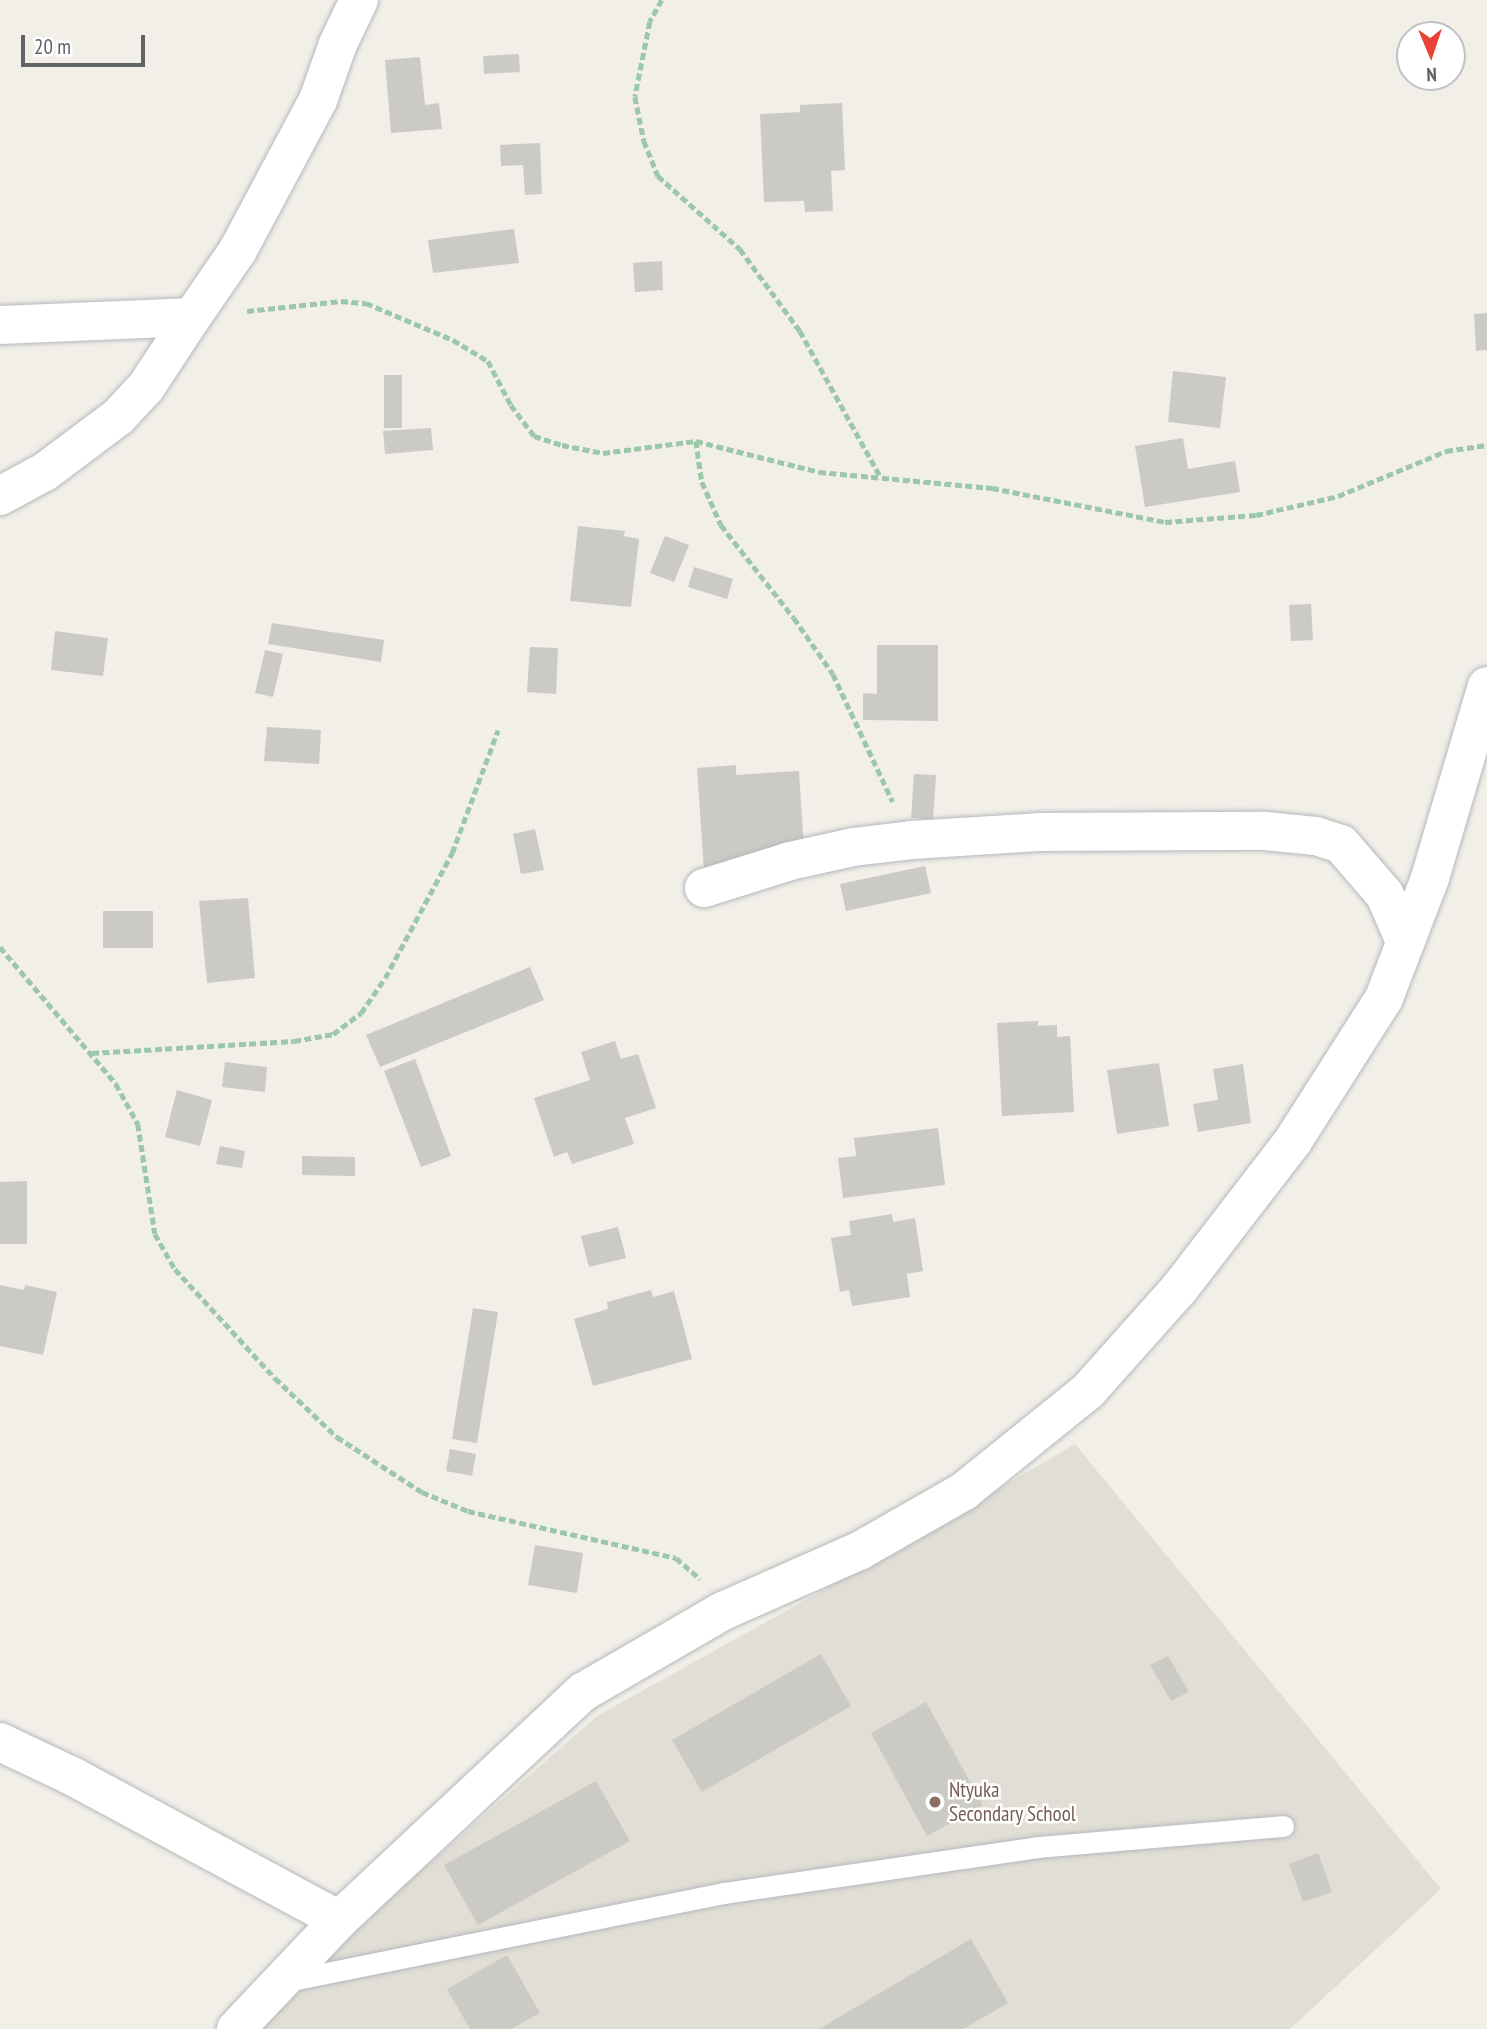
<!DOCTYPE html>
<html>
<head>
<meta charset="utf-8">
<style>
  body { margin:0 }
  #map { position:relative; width:1487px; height:2029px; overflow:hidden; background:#f1efe8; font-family:"PT Sans Narrow",sans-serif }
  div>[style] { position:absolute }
  .education>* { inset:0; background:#e1ded6 }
  .building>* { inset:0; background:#cccac5 }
  .path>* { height:4.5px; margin-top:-2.25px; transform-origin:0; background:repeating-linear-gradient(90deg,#9cc7a9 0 7px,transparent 0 10.5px) }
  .roads { filter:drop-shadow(0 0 2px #b5b8bc) drop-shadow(0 0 2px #b5b8bc) }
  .service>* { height:21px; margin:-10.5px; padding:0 10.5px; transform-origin:10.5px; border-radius:10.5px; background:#fff }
  .minor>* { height:38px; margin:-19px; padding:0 19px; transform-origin:19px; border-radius:19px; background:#fff }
  .dots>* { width:19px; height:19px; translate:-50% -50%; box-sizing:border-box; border:4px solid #fff; border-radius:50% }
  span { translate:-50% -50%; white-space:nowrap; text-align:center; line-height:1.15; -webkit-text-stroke:5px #fff; paint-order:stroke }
  .education-label { font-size:21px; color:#785e54 }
  .left { translate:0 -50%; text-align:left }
  .north { position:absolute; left:1396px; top:21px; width:70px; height:70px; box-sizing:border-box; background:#fff; border:2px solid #bfc1c3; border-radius:50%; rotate:178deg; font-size:19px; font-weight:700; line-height:28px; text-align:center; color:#5f6368 }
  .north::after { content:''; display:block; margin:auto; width:24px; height:32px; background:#ea4335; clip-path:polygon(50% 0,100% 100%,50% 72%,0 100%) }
  .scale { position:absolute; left:21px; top:35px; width:124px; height:32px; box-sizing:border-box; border:4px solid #5f6368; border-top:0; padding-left:9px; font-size:21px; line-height:24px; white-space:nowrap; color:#5f6368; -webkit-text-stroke:5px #fff; paint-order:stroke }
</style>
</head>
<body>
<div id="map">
  <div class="education">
    <div style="clip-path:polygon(1075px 1444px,1441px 1889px,1290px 2029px,256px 2029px,372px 1914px,597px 1716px,872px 1563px)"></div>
  </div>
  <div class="building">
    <div style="clip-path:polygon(519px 54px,520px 72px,484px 74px,483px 56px)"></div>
    <div style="clip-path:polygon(420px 57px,425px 105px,439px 103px,442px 129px,391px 133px,385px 60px)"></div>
    <div style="clip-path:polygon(842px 103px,845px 170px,831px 171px,833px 211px,805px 212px,804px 201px,764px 202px,760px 114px,800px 112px,800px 105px)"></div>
    <div style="clip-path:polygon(540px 143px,542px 194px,525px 195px,523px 165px,501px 166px,500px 145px)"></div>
    <div style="clip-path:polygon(514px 229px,519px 263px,433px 273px,428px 240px)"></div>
    <div style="clip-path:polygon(662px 261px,663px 290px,635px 292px,633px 263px)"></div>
    <div style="clip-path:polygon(1487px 313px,1487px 350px,1476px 351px,1474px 314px)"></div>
    <div style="clip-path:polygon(1173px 371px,1226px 377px,1220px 428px,1168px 422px)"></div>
    <div style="clip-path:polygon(384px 375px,402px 375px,402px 428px,384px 428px)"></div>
    <div style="clip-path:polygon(431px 428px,433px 450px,385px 454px,383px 431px)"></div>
    <div style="clip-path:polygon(1183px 438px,1188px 469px,1235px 461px,1240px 492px,1145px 507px,1135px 446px)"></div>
    <div style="clip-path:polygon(578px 526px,625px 531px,624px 536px,639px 539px,631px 607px,570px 601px)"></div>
    <div style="clip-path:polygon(665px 536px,689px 545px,674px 582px,650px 573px)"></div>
    <div style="clip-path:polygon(694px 567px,733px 579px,727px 599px,688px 587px)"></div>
    <div style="clip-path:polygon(1311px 604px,1313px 640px,1291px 641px,1289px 605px)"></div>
    <div style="clip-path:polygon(272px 623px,384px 640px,381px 662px,268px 644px)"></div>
    <div style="clip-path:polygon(55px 631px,108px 638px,103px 676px,51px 670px)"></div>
    <div style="clip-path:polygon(877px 645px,938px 645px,938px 721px,863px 720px,863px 693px,877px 694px)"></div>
    <div style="clip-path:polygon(530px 647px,558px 648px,556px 694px,527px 692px)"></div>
    <div style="clip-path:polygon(265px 650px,283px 654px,273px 697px,255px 693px)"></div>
    <div style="clip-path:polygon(267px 727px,321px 730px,319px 764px,264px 761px)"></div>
    <div style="clip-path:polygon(736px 765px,736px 775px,799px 771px,804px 848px,704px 870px,697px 768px)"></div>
    <div style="clip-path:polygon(914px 774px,936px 775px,933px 819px,911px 818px)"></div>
    <div style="clip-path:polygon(535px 829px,544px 870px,521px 874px,513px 834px)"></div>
    <div style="clip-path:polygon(925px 866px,931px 893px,846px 911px,840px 884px)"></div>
    <div style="clip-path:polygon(248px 898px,255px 978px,207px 983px,199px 901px)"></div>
    <div style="clip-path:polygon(103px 911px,153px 911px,153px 948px,103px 948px)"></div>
    <div style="clip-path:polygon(530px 967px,544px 1000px,380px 1067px,366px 1035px)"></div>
    <div style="clip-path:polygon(1038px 1021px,1038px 1026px,1057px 1025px,1057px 1037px,1070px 1036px,1074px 1112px,1002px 1116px,997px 1023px)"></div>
    <div style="clip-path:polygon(615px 1041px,621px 1059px,638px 1054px,656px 1108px,625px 1118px,634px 1144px,572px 1164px,567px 1152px,554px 1157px,534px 1098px,590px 1080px,581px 1052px)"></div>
    <div style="clip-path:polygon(415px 1059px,451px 1156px,421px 1167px,384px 1071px)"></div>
    <div style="clip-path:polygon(225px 1062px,267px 1067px,265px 1092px,222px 1087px)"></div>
    <div style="clip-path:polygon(1159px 1063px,1169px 1126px,1117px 1134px,1107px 1070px)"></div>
    <div style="clip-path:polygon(1243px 1064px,1251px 1123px,1198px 1132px,1193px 1104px,1218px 1100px,1213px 1069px)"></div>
    <div style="clip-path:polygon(177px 1090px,212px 1100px,200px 1146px,165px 1137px)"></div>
    <div style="clip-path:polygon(938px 1128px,945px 1185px,843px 1198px,838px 1158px,856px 1156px,854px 1138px)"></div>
    <div style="clip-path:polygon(220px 1146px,245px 1151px,242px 1168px,216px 1164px)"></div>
    <div style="clip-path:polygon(302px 1156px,355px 1157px,355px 1176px,302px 1175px)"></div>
    <div style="clip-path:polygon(27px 1181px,27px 1244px,0 1244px,0 1182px)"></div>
    <div style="clip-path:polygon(892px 1214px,893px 1222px,915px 1218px,923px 1271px,907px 1274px,910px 1297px,852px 1306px,849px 1290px,840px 1292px,831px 1238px,851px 1235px,849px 1221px)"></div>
    <div style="clip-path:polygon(618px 1227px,626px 1258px,589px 1267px,581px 1236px)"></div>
    <div style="clip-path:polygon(0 1285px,24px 1290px,25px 1285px,57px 1292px,43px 1355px,0 1346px)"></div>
    <div style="clip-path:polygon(651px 1290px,653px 1297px,674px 1291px,692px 1359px,593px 1386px,574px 1319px,608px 1309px,607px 1302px)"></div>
    <div style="clip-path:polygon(473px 1308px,498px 1312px,477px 1443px,452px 1439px)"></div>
    <div style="clip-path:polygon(450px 1449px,476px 1454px,472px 1476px,446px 1471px)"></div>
    <div style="clip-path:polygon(535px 1545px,583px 1553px,577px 1593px,528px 1585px)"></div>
    <div style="clip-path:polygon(821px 1654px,851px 1706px,702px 1792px,672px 1740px)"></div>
    <div style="clip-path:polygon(1168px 1656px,1189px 1692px,1171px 1701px,1150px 1665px)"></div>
    <div style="clip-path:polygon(926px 1702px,983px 1805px,927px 1836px,871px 1733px)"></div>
    <div style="clip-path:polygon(596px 1781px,630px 1841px,478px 1925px,444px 1865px)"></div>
    <div style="clip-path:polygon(1318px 1853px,1332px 1892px,1303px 1902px,1289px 1864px)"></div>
    <div style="clip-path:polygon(971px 1939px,1008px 2003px,963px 2029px,819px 2029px)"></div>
    <div style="clip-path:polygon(507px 1955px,540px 2013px,511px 2029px,470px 2029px,447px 1989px)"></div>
  </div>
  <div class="path">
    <div style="left:662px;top:0;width:25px;rotate:119deg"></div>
    <div style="left:650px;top:22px;width:76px;rotate:101.3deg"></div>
    <div style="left:635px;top:97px;width:45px;rotate:78.4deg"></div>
    <div style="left:644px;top:141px;width:38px;rotate:68deg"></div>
    <div style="left:658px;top:176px;width:110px;rotate:41.7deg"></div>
    <div style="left:740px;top:249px;width:102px;rotate:53.8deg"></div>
    <div style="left:800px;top:331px;width:168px;rotate:61.1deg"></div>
    <div style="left:247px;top:311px;width:95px;rotate:-6.1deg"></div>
    <div style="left:341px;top:301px;width:25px;rotate:5deg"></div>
    <div style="left:366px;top:303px;width:95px;rotate:23deg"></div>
    <div style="left:453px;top:340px;width:41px;rotate:31deg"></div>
    <div style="left:488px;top:361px;width:50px;rotate:62.4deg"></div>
    <div style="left:511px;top:405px;width:39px;rotate:53deg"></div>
    <div style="left:534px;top:436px;width:29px;rotate:18deg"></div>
    <div style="left:562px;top:445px;width:42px;rotate:11deg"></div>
    <div style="left:603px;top:453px;width:94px;rotate:-7.4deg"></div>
    <div style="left:696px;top:441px;width:127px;rotate:14.1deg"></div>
    <div style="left:819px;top:472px;width:174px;rotate:5.3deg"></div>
    <div style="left:992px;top:488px;width:176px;rotate:11.1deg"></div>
    <div style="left:1165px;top:522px;width:91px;rotate:-4.4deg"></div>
    <div style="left:1256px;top:515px;width:84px;rotate:-13deg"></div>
    <div style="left:1338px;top:496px;width:117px;rotate:-22.6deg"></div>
    <div style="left:1446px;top:451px;width:41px;rotate:-8.3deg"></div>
    <div style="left:696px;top:441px;width:41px;rotate:81.7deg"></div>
    <div style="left:702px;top:482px;width:47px;rotate:66.2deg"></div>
    <div style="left:721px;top:525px;width:118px;rotate:51.9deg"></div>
    <div style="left:794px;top:618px;width:68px;rotate:55.1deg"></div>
    <div style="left:833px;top:674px;width:141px;rotate:64.9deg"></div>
    <div style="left:0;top:947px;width:180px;rotate:49.7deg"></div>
    <div style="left:116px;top:1084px;width:46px;rotate:61.2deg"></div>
    <div style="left:138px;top:1124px;width:111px;rotate:81.2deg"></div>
    <div style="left:155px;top:1234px;width:40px;rotate:60.3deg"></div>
    <div style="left:175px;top:1269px;width:148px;rotate:47.5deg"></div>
    <div style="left:275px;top:1378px;width:86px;rotate:43.6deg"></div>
    <div style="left:337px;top:1437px;width:101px;rotate:32.9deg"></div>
    <div style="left:422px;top:1492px;width:50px;rotate:22.4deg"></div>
    <div style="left:468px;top:1511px;width:213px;rotate:12.7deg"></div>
    <div style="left:676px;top:1558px;width:32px;rotate:41deg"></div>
    <div style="left:92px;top:1053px;width:202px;rotate:-3.4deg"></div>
    <div style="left:294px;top:1041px;width:40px;rotate:-10deg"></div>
    <div style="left:333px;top:1034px;width:35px;rotate:-37deg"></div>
    <div style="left:361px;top:1013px;width:42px;rotate:-55.6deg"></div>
    <div style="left:385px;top:978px;width:142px;rotate:-61.8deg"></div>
    <div style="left:452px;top:853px;width:131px;rotate:-69.5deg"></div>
  </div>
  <div class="roads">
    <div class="service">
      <div style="left:287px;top:1981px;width:445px;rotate:-11.4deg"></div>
      <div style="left:723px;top:1893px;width:318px;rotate:-8.3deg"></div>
      <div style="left:1038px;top:1847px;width:246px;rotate:-4.9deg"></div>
    </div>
    <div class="minor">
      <div style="left:0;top:325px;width:192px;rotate:-2.4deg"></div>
      <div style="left:192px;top:317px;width:81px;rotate:-55.5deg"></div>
      <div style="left:238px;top:250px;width:170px;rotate:-61.9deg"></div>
      <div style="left:318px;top:100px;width:59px;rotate:-70.3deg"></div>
      <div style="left:338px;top:44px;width:49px;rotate:-64.5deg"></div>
      <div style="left:0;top:496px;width:52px;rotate:-28.5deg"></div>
      <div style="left:46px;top:471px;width:90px;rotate:-36.9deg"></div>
      <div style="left:118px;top:417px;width:41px;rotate:-47deg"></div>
      <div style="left:146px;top:387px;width:84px;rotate:-56.7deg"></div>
      <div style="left:704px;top:888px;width:90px;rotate:-17.4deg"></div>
      <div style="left:790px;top:861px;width:65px;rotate:-12.5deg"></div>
      <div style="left:853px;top:847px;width:59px;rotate:-6.8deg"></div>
      <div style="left:912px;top:840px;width:126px;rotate:-3.6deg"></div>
      <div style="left:1038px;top:832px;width:227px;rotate:-0.3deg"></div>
      <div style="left:1265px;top:831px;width:51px;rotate:5.6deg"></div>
      <div style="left:1316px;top:836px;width:26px;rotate:18deg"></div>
      <div style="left:1341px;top:844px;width:67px;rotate:49.2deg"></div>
      <div style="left:1385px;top:895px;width:51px;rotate:66.9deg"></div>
      <div style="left:0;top:1742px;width:80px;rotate:25.3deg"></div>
      <div style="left:72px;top:1776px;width:303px;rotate:28.3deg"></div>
      <div style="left:236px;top:2029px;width:150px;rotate:-46.6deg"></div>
      <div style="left:339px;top:1920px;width:334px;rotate:-43.1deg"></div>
      <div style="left:583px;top:1692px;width:162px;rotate:-30.1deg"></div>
      <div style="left:723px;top:1611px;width:149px;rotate:-23.8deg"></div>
      <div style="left:859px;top:1551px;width:121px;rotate:-29.7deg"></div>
      <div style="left:964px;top:1491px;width:159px;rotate:-38.9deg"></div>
      <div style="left:1088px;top:1391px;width:137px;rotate:-48.3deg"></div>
      <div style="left:1179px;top:1289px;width:187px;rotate:-52.4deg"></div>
      <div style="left:1293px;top:1141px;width:169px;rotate:-57.5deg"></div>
      <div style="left:1384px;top:998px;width:129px;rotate:-69deg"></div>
      <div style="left:1430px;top:878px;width:200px;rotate:-73.5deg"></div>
    </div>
  </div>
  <div class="dots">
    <div style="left:935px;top:1802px;background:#8d6e63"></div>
  </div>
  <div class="education-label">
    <span class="left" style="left:949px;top:1802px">Ntyuka<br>Secondary School</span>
  </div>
  <div class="north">N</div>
  <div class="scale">20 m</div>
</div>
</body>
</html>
